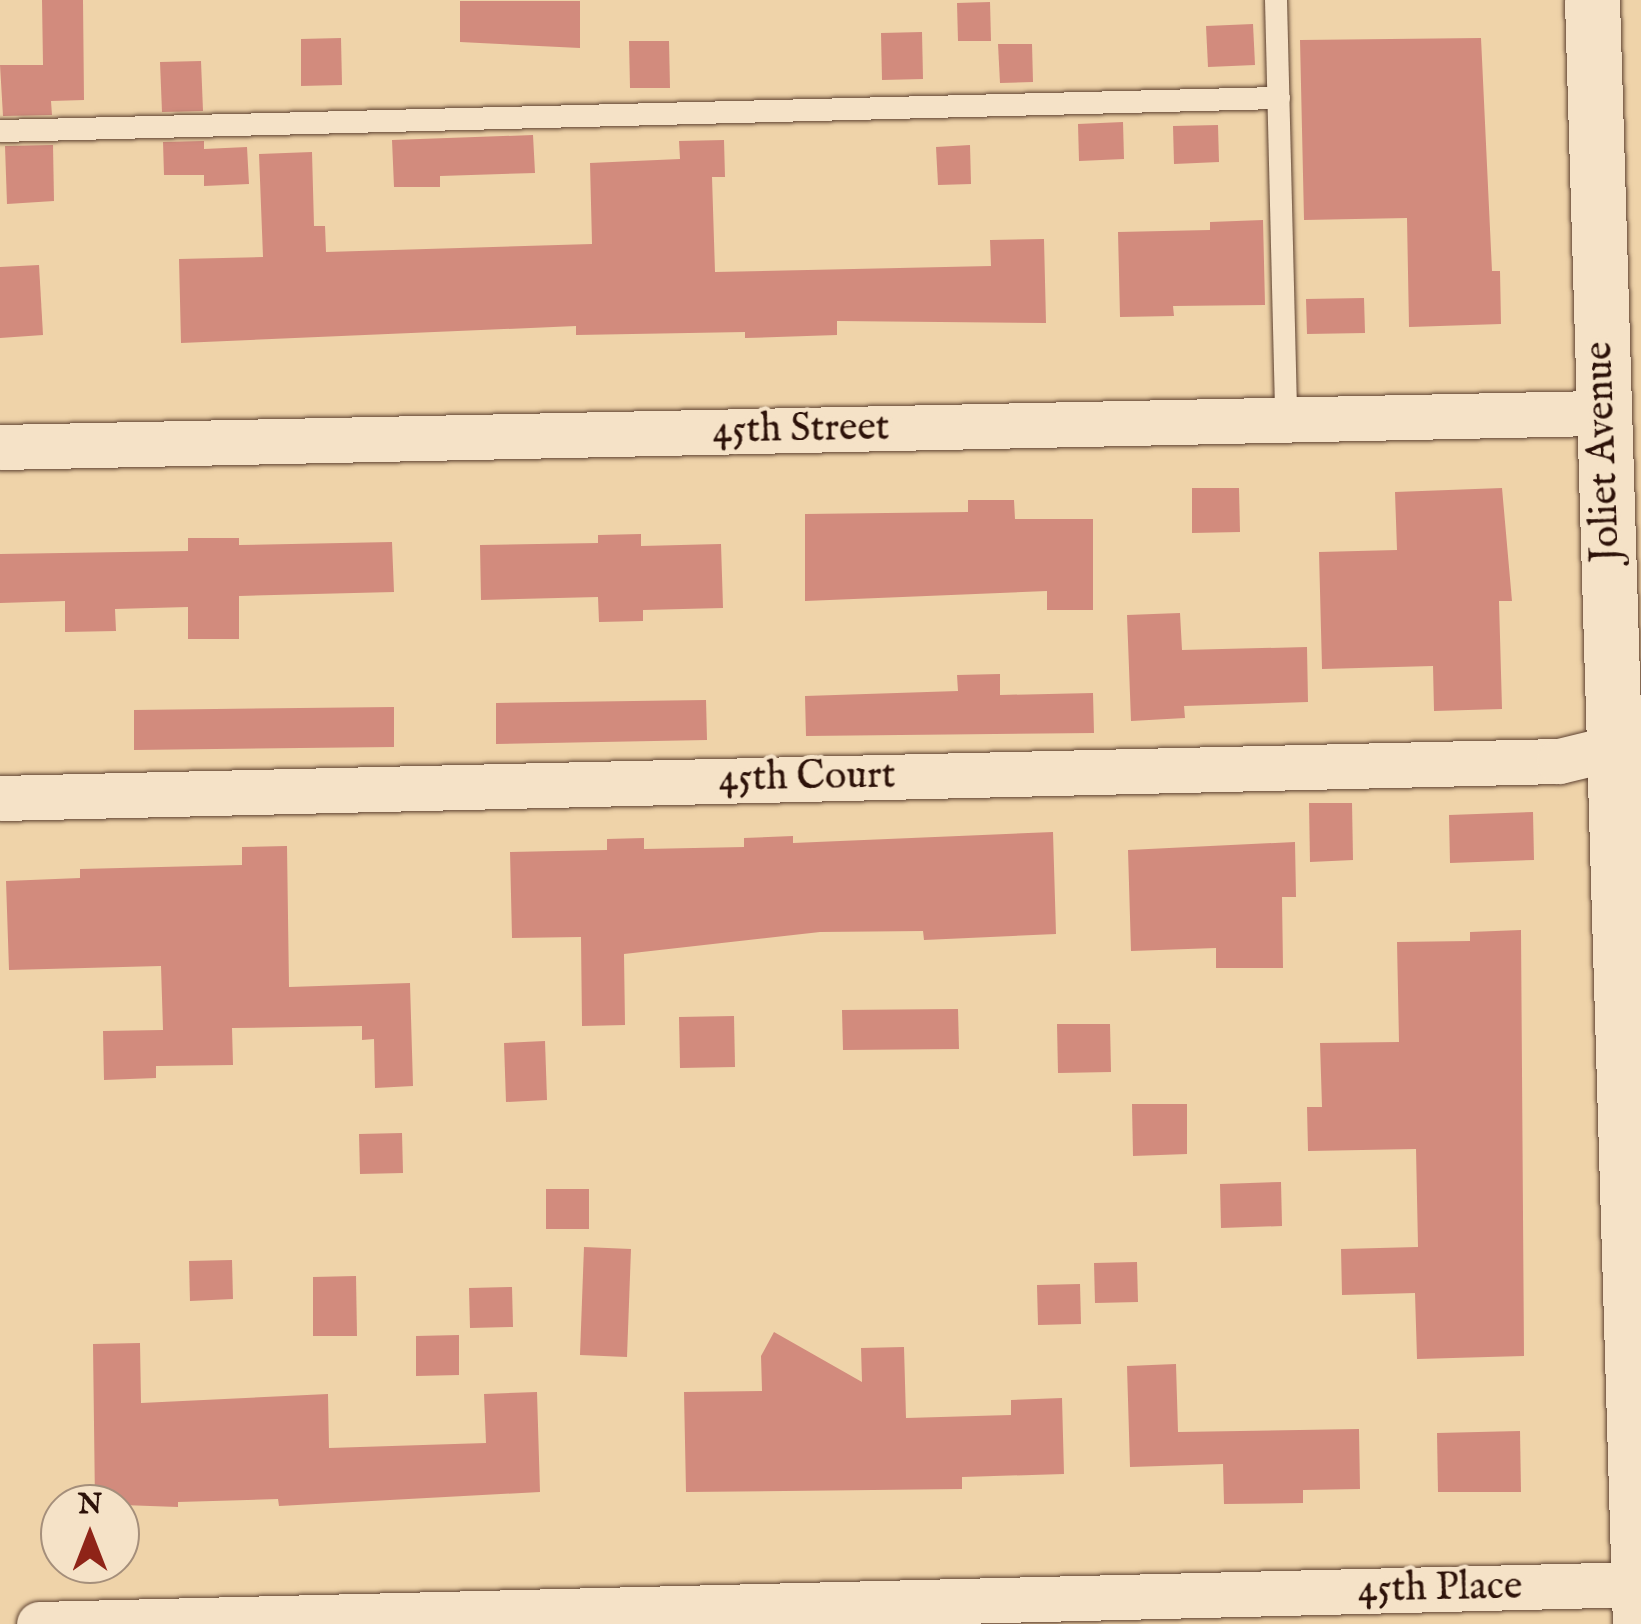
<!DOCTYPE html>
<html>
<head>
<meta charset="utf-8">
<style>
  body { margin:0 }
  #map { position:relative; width:1641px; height:1624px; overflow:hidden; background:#efd3a9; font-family:"IM FELL English",serif }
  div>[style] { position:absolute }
  .building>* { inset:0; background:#d28b7d }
  .roads { filter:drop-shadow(0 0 2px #5e4231) drop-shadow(0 0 2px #5e4231) }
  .service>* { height:22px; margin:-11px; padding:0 11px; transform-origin:11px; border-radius:11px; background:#f5e2c7 }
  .minor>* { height:45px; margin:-22.5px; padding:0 22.5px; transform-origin:22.5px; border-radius:22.5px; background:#f5e2c7 }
  .tertiary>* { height:55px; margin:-27.5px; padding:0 27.5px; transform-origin:27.5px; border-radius:27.5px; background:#f5e2c7 }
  span { translate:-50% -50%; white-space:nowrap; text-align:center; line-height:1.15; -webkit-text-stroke:8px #f5e2c7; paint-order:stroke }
  .street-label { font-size:40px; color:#2d1209 }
  .north { position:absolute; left:40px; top:1484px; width:100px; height:100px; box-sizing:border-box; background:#f5e2c7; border:2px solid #a58f7b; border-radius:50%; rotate:0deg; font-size:28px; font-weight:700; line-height:40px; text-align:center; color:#2d1209 }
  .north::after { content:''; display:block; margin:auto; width:35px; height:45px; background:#8f2418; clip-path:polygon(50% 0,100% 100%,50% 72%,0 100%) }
</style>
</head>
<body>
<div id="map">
  <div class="building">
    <div style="clip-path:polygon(42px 0,83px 0,84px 100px,51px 101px,52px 115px,3px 116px,0 65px,43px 65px)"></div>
    <div style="clip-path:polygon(460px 1px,580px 1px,580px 48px,460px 42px)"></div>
    <div style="clip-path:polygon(990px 2px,991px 41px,958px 41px,957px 3px)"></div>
    <div style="clip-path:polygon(1253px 24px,1255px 65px,1208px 67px,1206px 26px)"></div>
    <div style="clip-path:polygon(922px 32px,923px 79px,882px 80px,881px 33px)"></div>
    <div style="clip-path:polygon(341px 38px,342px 85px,301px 86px,301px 39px)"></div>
    <div style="clip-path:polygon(1481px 38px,1492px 271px,1500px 271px,1501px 324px,1409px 327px,1407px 218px,1304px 220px,1300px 40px)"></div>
    <div style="clip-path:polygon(629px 41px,669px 41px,670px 88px,630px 88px)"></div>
    <div style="clip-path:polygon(998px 44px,1032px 44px,1033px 82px,1000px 83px)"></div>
    <div style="clip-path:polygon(201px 61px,203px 111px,162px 112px,160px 62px)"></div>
    <div style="clip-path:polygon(1123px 122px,1124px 159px,1079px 161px,1078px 124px)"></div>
    <div style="clip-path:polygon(1218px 125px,1219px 162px,1174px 164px,1173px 126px)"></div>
    <div style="clip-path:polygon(533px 135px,535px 173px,440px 176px,440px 187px,394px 187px,392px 140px)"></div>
    <div style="clip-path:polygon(724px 140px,725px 177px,712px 177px,715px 272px,991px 266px,990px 240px,1044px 239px,1046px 323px,837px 321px,837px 335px,745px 338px,745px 332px,576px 335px,576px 326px,181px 343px,179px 259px,263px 257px,259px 154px,312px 152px,314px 226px,325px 226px,326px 252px,592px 244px,590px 163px,680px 159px,679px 141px)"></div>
    <div style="clip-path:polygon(204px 141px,204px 149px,247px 147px,249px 184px,204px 186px,204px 175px,164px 175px,163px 142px)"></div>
    <div style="clip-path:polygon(53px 145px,54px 201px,7px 204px,5px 146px)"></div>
    <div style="clip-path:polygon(970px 145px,971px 184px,938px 185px,936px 147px)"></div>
    <div style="clip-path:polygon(1263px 220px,1265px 305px,1173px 306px,1174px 316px,1120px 317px,1118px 232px,1210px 230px,1210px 222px)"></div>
    <div style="clip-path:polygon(39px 265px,43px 335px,0 338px,0 267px)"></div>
    <div style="clip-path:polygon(1364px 298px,1365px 333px,1307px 334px,1306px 299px)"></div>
    <div style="clip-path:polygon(1192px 488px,1239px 488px,1240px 532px,1192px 533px)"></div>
    <div style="clip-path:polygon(1502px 488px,1512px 601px,1499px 601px,1502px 709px,1434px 711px,1433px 666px,1322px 669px,1319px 552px,1397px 550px,1395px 492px)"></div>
    <div style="clip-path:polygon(968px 500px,1014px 500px,1015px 519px,1093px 519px,1093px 610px,1047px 610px,1047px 591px,805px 601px,805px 514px,968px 512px)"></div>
    <div style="clip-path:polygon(641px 534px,641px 546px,721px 544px,723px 608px,643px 610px,643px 621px,599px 622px,598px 597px,481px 600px,480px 545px,598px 543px,598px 535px)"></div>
    <div style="clip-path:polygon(188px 538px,239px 538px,239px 545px,392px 542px,394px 592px,239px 596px,239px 639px,188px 639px,188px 607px,115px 609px,116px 631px,65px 632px,65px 601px,0 603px,0 554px,188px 551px)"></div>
    <div style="clip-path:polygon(1180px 613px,1182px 650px,1307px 647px,1308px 702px,1184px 706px,1185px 718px,1131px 721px,1127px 615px)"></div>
    <div style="clip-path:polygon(1000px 674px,1000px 695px,1093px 693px,1094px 733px,806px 736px,805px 696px,958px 691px,957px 675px)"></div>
    <div style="clip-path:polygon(706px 700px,707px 740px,496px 744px,496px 703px)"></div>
    <div style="clip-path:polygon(394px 707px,394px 747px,134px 750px,134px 710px)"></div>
    <div style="clip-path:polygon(1309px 803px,1352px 803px,1353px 860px,1310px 862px)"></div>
    <div style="clip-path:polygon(1533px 812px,1534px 860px,1450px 863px,1449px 815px)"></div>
    <div style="clip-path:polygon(1053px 832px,1056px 934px,924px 940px,923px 931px,820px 932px,624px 954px,625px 1025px,582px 1026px,581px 937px,512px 938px,510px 852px,607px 850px,607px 839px,644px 838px,644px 849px,744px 847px,744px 838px,793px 836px,793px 843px)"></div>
    <div style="clip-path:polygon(1295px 842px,1296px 897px,1282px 897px,1283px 968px,1216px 968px,1216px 948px,1131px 951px,1128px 850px)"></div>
    <div style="clip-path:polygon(287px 846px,289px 987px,410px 983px,413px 1086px,375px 1088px,374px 1039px,362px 1040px,362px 1026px,232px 1028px,233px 1065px,156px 1066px,156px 1078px,104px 1080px,103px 1031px,163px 1030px,161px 966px,9px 970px,6px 881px,80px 878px,80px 869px,242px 865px,242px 847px)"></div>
    <div style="clip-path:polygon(1521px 930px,1524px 1356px,1417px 1359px,1415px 1293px,1342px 1295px,1341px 1249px,1418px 1247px,1416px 1149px,1308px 1151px,1307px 1107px,1322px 1107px,1320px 1043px,1399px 1042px,1397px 942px,1470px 941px,1470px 932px)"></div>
    <div style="clip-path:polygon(958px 1009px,959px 1049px,843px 1050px,842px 1010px)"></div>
    <div style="clip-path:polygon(734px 1016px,735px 1067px,680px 1068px,679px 1017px)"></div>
    <div style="clip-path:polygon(1057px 1024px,1110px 1024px,1111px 1072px,1058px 1073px)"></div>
    <div style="clip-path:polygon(545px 1041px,547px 1100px,506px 1102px,504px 1043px)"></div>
    <div style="clip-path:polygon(1132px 1104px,1187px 1104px,1187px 1154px,1133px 1156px)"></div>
    <div style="clip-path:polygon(402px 1133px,403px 1173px,360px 1174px,359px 1134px)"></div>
    <div style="clip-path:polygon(1281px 1182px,1282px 1226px,1221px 1228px,1220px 1184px)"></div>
    <div style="clip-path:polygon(546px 1189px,589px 1189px,589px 1229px,546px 1229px)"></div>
    <div style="clip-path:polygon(584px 1247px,631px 1249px,627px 1357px,580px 1355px)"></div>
    <div style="clip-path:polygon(232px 1260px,233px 1299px,190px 1301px,189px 1261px)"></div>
    <div style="clip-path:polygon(1137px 1262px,1138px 1302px,1095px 1303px,1094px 1263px)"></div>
    <div style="clip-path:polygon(356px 1276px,357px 1336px,313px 1336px,313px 1277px)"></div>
    <div style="clip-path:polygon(1080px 1284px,1081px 1324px,1038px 1325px,1037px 1285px)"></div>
    <div style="clip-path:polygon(512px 1287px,513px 1327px,470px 1328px,469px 1288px)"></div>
    <div style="clip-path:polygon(774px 1332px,862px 1382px,861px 1348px,904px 1347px,906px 1418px,1011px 1415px,1011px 1400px,1062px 1398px,1064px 1474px,962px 1477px,962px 1489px,686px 1492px,684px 1392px,762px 1391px,761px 1356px)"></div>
    <div style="clip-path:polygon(459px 1335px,459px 1375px,416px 1376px,416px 1336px)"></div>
    <div style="clip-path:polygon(140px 1343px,141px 1403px,328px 1394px,329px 1448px,486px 1443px,484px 1394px,537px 1392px,540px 1492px,279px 1506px,278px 1499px,178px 1502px,178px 1507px,95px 1504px,93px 1344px)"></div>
    <div style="clip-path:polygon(1176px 1364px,1178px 1432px,1359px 1429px,1360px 1489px,1303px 1490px,1303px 1503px,1224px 1504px,1223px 1464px,1130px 1467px,1127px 1366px)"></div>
    <div style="clip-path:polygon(1520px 1431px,1521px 1492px,1438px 1492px,1437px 1433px)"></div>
  </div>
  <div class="roads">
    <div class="service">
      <div style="left:1276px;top:0;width:420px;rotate:88.6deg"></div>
      <div style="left:0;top:131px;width:1279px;rotate:-1.48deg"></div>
    </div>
    <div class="minor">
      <div style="left:0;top:447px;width:1603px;rotate:-1.22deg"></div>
      <div style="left:0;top:798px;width:1559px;rotate:-1.36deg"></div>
      <div style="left:1559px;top:761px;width:84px;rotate:-13.7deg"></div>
      <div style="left:39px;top:1624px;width:1602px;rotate:-1.43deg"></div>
    </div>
    <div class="tertiary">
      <div style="left:1592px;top:0;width:1625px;rotate:88.31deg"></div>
    </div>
  </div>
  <div class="street-label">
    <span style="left:801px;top:430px;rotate:-1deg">45th Street</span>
    <span style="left:1604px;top:452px;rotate:-92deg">Joliet Avenue</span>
    <span style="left:807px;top:778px;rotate:-1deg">45th Court</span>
    <span style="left:1440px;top:1589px;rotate:-1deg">45th Place</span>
  </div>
  <div class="north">N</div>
</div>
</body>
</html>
